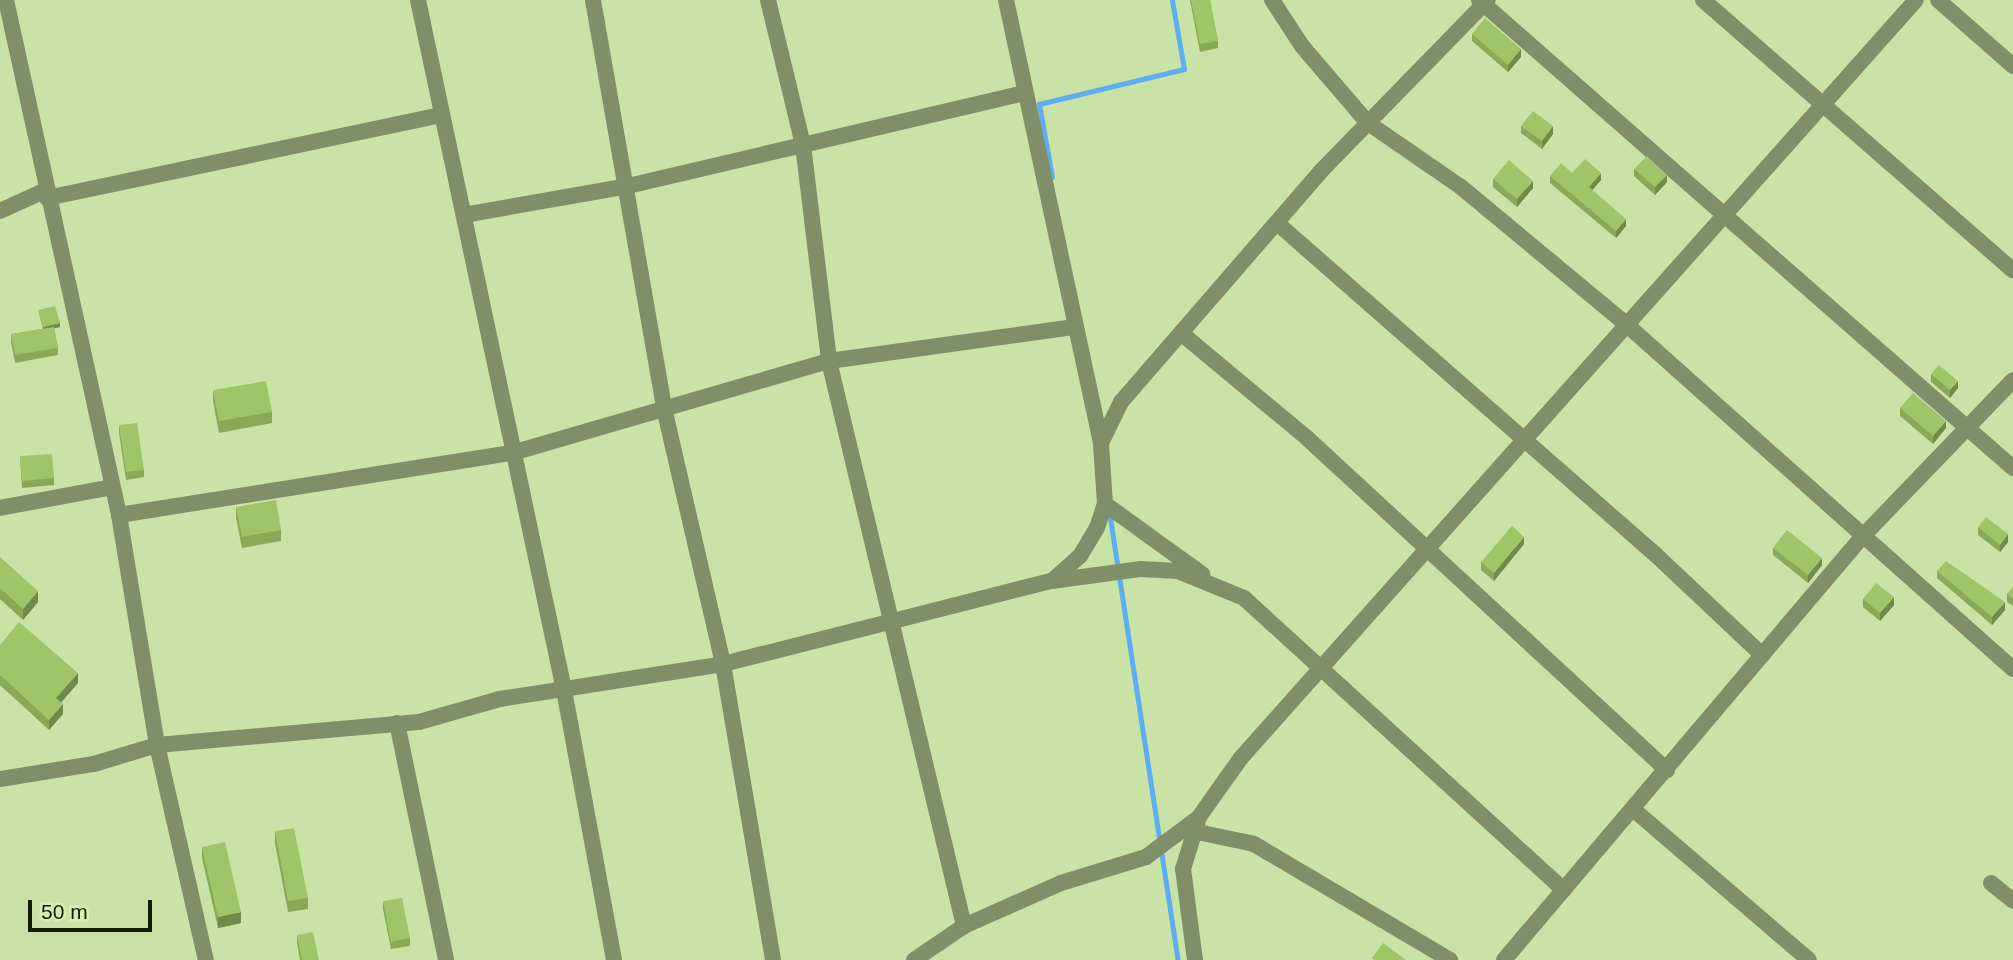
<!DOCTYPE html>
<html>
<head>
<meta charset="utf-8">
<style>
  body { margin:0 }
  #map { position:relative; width:2013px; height:960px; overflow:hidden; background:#c8e3a5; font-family:Arial,sans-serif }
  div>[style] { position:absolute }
  .stream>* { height:5px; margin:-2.5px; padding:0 2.5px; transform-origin:2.5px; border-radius:2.5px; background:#5eacf2 }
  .minor>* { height:16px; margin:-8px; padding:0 8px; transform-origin:8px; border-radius:8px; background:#7f8f6a }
  .wall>* { inset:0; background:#89a959 }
  .shaded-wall>* { inset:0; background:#6f8a49 }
  .building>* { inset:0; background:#9fc568 }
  span { translate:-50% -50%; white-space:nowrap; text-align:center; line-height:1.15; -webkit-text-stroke:6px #d5f0b2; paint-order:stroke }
  .scale { position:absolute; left:28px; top:900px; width:124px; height:32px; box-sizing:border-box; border:4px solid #141d06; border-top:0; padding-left:9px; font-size:21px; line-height:24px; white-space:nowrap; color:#141d06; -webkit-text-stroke:5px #d5f0b2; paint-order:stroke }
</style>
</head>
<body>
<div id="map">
  <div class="stream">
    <div style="left:1052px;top:177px;width:74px;rotate:-100.1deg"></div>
    <div style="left:1039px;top:104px;width:149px;rotate:-13.6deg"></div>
    <div style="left:1184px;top:69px;width:70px;rotate:-99.9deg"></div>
    <div style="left:1109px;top:511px;width:454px;rotate:81.3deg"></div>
  </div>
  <div class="minor">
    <div style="left:6px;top:0;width:527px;rotate:77.62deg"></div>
    <div style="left:119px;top:515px;width:233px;rotate:80.6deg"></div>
    <div style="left:157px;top:745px;width:221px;rotate:77.2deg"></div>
    <div style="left:418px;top:0;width:705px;rotate:78.05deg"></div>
    <div style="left:564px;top:690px;width:275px;rotate:79.5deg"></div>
    <div style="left:593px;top:0;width:414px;rotate:80.1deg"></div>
    <div style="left:664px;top:408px;width:263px;rotate:77deg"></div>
    <div style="left:723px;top:664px;width:300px;rotate:80.4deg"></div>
    <div style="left:768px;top:0;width:149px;rotate:76.4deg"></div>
    <div style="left:803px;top:145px;width:218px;rotate:83.1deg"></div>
    <div style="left:829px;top:361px;width:581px;rotate:76.56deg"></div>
    <div style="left:1006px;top:0;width:453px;rotate:77.9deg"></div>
    <div style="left:1272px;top:0;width:55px;rotate:56.9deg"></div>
    <div style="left:1302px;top:46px;width:101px;rotate:49.4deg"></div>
    <div style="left:1368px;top:123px;width:113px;rotate:34.5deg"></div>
    <div style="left:1461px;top:187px;width:216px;rotate:39.7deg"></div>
    <div style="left:1627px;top:325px;width:517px;rotate:41.71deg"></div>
    <div style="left:1479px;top:0;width:710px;rotate:41.23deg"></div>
    <div style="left:1703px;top:0;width:411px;rotate:41.1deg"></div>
    <div style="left:1938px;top:0;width:100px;rotate:41.3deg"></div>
    <div style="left:47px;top:198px;width:402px;rotate:-11.9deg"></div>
    <div style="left:0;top:211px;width:51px;rotate:-24.5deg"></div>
    <div style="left:464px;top:215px;width:167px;rotate:-10deg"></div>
    <div style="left:628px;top:186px;width:408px;rotate:-13.2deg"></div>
    <div style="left:1277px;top:223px;width:504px;rotate:41.22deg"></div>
    <div style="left:1656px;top:555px;width:146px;rotate:43.3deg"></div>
    <div style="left:1181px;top:333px;width:164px;rotate:39.8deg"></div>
    <div style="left:1307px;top:438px;width:490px;rotate:42.7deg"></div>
    <div style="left:1105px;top:504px;width:120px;rotate:35.8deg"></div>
    <div style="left:0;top:508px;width:114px;rotate:-10.6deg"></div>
    <div style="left:119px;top:515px;width:398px;rotate:-9deg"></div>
    <div style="left:512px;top:453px;width:330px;rotate:-16.2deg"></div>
    <div style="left:829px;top:361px;width:248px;rotate:-7.9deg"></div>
    <div style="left:1052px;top:581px;width:38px;rotate:-42deg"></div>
    <div style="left:1080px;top:556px;width:33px;rotate:-59deg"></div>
    <div style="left:1097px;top:528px;width:25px;rotate:-72deg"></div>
    <div style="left:1105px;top:504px;width:61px;rotate:-93.8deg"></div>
    <div style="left:1101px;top:443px;width:46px;rotate:-64deg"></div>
    <div style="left:1121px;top:402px;width:304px;rotate:-49.1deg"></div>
    <div style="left:1320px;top:172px;width:240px;rotate:-45.7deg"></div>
    <div style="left:397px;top:723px;width:242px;rotate:78.3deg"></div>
    <div style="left:0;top:779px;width:95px;rotate:-9.1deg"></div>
    <div style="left:94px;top:764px;width:66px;rotate:-16.8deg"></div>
    <div style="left:157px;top:745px;width:263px;rotate:-5deg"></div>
    <div style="left:419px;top:722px;width:84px;rotate:-15.9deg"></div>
    <div style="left:500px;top:699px;width:226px;rotate:-8.9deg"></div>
    <div style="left:723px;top:664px;width:339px;rotate:-14.2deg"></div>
    <div style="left:1052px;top:581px;width:90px;rotate:-7.7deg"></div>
    <div style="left:1141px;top:569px;width:37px;rotate:3deg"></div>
    <div style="left:1178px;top:571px;width:71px;rotate:22.2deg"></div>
    <div style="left:1244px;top:598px;width:433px;rotate:42.4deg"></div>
    <div style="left:1634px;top:810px;width:230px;rotate:40.6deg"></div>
    <div style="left:1193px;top:831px;width:62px;rotate:12deg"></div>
    <div style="left:1254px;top:844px;width:228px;rotate:30.6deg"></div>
    <div style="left:1991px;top:883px;width:28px;rotate:39deg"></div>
    <div style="left:914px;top:960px;width:60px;rotate:-34.2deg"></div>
    <div style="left:964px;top:926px;width:106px;rotate:-23.9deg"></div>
    <div style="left:1061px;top:883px;width:89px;rotate:-17deg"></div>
    <div style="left:1146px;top:857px;width:64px;rotate:-36.7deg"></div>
    <div style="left:1195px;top:960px;width:92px;rotate:-97.5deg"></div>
    <div style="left:1183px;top:869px;width:54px;rotate:-72.9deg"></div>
    <div style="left:1199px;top:817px;width:71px;rotate:-54.7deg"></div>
    <div style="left:1240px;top:759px;width:1016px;rotate:-48.31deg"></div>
    <div style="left:1504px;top:960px;width:554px;rotate:-49.76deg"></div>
    <div style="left:1862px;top:537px;width:218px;rotate:-46.1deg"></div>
  </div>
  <div class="wall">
    <div style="clip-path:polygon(1190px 0,1210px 0,1218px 41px,1218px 48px,1200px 52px)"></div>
    <div style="clip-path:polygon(1472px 34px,1521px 57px,1508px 72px,1472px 41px)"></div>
    <div style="clip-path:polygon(1521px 126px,1553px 134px,1542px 149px,1521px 133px)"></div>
    <div style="clip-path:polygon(1634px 169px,1667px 182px,1655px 195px,1634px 176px)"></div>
    <div style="clip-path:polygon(1550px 176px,1601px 180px,1592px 190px,1626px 226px,1616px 238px,1550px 183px)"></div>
    <div style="clip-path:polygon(1493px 179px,1533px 188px,1517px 207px,1493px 187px)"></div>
    <div style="clip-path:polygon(38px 310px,60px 327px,54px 328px,58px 348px,58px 355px,15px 363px,11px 342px,11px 334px,43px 329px)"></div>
    <div style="clip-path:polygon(1931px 374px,1958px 388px,1950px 398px,1931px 382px)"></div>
    <div style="clip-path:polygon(213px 390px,272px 412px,272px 423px,219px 433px,213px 401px)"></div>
    <div style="clip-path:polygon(1900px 408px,1946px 428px,1933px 444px,1900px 416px)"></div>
    <div style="clip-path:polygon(119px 425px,144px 470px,144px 477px,126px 480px,119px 433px)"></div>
    <div style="clip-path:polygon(20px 456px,54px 478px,54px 485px,22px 488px)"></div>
    <div style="clip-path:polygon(236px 507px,281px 530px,281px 541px,242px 548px,236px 518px)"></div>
    <div style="clip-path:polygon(1978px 527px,2008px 542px,2000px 552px,1978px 535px)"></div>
    <div style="clip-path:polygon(1524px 544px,1494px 581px,1481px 570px,1481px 562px)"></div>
    <div style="clip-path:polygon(1773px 548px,1822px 565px,1808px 583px,1773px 555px)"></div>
    <div style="clip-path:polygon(0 557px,38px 602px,23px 620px,0 599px)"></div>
    <div style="clip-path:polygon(1937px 571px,2005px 610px,1992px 625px,1937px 578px)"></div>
    <div style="clip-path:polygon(2013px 587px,2013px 606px,2007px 602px,2007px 594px)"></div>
    <div style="clip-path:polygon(1863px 599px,1894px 605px,1880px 621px,1863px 607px)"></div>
    <div style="clip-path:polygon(0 645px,78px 683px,61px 703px,63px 714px,49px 730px,0 685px)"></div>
    <div style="clip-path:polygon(275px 831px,308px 898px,308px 909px,288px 912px,275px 843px)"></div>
    <div style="clip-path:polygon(202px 847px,241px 923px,218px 928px,202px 858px)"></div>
    <div style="clip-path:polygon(383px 901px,410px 938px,410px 946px,391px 949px,383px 909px)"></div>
    <div style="clip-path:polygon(297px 935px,319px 960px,300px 960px,297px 943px)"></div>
  </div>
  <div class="shaded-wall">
    <div style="clip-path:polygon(1521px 49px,1521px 57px,1508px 72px,1508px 65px)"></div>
    <div style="clip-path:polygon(1553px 126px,1553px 134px,1542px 149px,1542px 141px)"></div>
    <div style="clip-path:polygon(1601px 173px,1601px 180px,1589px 194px,1589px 187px)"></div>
    <div style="clip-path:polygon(1667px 175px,1667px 182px,1655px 195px,1655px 187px)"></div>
    <div style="clip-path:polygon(1533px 181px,1533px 188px,1517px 207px,1517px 199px)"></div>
    <div style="clip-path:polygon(1626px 219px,1626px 226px,1616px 238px,1616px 231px)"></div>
    <div style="clip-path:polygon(60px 323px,60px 327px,43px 331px,43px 327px)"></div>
    <div style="clip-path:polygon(1958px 381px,1958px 388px,1950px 398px,1950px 390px)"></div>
    <div style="clip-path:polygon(1946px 421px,1946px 428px,1933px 444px,1933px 436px)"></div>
    <div style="clip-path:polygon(2008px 534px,2008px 542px,2000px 552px,2000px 545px)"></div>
    <div style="clip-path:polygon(1524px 537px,1524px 544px,1494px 581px,1494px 573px)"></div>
    <div style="clip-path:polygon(1822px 558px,1822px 565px,1808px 583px,1808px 575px)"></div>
    <div style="clip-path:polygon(38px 591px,38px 602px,23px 620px,23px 609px)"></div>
    <div style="clip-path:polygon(1894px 597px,1894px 605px,1880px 621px,1880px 613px)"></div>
    <div style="clip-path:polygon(2005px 602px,2005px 610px,1992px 625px,1992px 617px)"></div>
    <div style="clip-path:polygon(78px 673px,78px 683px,56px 708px,56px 698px)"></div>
    <div style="clip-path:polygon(63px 704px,63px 714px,49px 730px,49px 720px)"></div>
    <div style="clip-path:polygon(241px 912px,241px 923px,218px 928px,218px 917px)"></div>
  </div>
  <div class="building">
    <div style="clip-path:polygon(1191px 0,1210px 0,1218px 41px,1200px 44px)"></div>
    <div style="clip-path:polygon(1485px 18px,1521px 49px,1508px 65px,1472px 34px)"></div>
    <div style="clip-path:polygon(1533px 111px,1553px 126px,1542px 141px,1521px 126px)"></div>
    <div style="clip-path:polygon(1647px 156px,1667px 175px,1655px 187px,1634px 169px)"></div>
    <div style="clip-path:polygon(1585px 159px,1601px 173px,1589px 187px,1626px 219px,1616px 231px,1550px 176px,1561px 163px,1572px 173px)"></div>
    <div style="clip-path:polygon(1509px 160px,1533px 181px,1517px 199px,1493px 179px)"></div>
    <div style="clip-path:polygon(55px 306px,60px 323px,43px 327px,38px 310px)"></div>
    <div style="clip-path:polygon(54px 327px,58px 348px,15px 355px,11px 334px)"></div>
    <div style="clip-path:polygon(1939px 365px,1958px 381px,1950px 390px,1931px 374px)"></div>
    <div style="clip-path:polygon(266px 381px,272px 412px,219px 421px,213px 390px)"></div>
    <div style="clip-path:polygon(1913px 393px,1946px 421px,1933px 436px,1900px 408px)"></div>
    <div style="clip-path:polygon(137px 423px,144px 470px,126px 472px,119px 425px)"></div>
    <div style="clip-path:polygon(52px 454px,54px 478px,22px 481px,20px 456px)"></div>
    <div style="clip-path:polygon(276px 500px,281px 530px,242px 537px,236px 507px)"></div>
    <div style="clip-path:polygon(1986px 517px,2008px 534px,2000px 545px,1978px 527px)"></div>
    <div style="clip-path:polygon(1512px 526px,1524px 537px,1494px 573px,1481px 562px)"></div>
    <div style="clip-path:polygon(1787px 530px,1822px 558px,1808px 575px,1773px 548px)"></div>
    <div style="clip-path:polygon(0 557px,38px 591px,23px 609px,0 588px)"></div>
    <div style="clip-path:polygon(1946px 561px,2005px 602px,1992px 617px,1937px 571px)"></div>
    <div style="clip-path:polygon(1876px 583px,1894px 597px,1880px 613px,1863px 599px)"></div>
    <div style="clip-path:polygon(2013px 587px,2013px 599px,2007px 594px)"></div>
    <div style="clip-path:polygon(19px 622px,78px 673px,56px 698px,63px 704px,49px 720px,0 675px,0 645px)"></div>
    <div style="clip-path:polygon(294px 828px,308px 898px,288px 901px,275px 831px)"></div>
    <div style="clip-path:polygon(225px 842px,241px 912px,218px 917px,202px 847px)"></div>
    <div style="clip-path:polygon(402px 898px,410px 938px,391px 942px,383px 901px)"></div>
    <div style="clip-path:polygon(313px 932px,319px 960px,302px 960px,297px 935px)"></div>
    <div style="clip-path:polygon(1383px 943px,1406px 960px,1374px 960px,1372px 958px)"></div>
  </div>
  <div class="scale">50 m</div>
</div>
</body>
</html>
